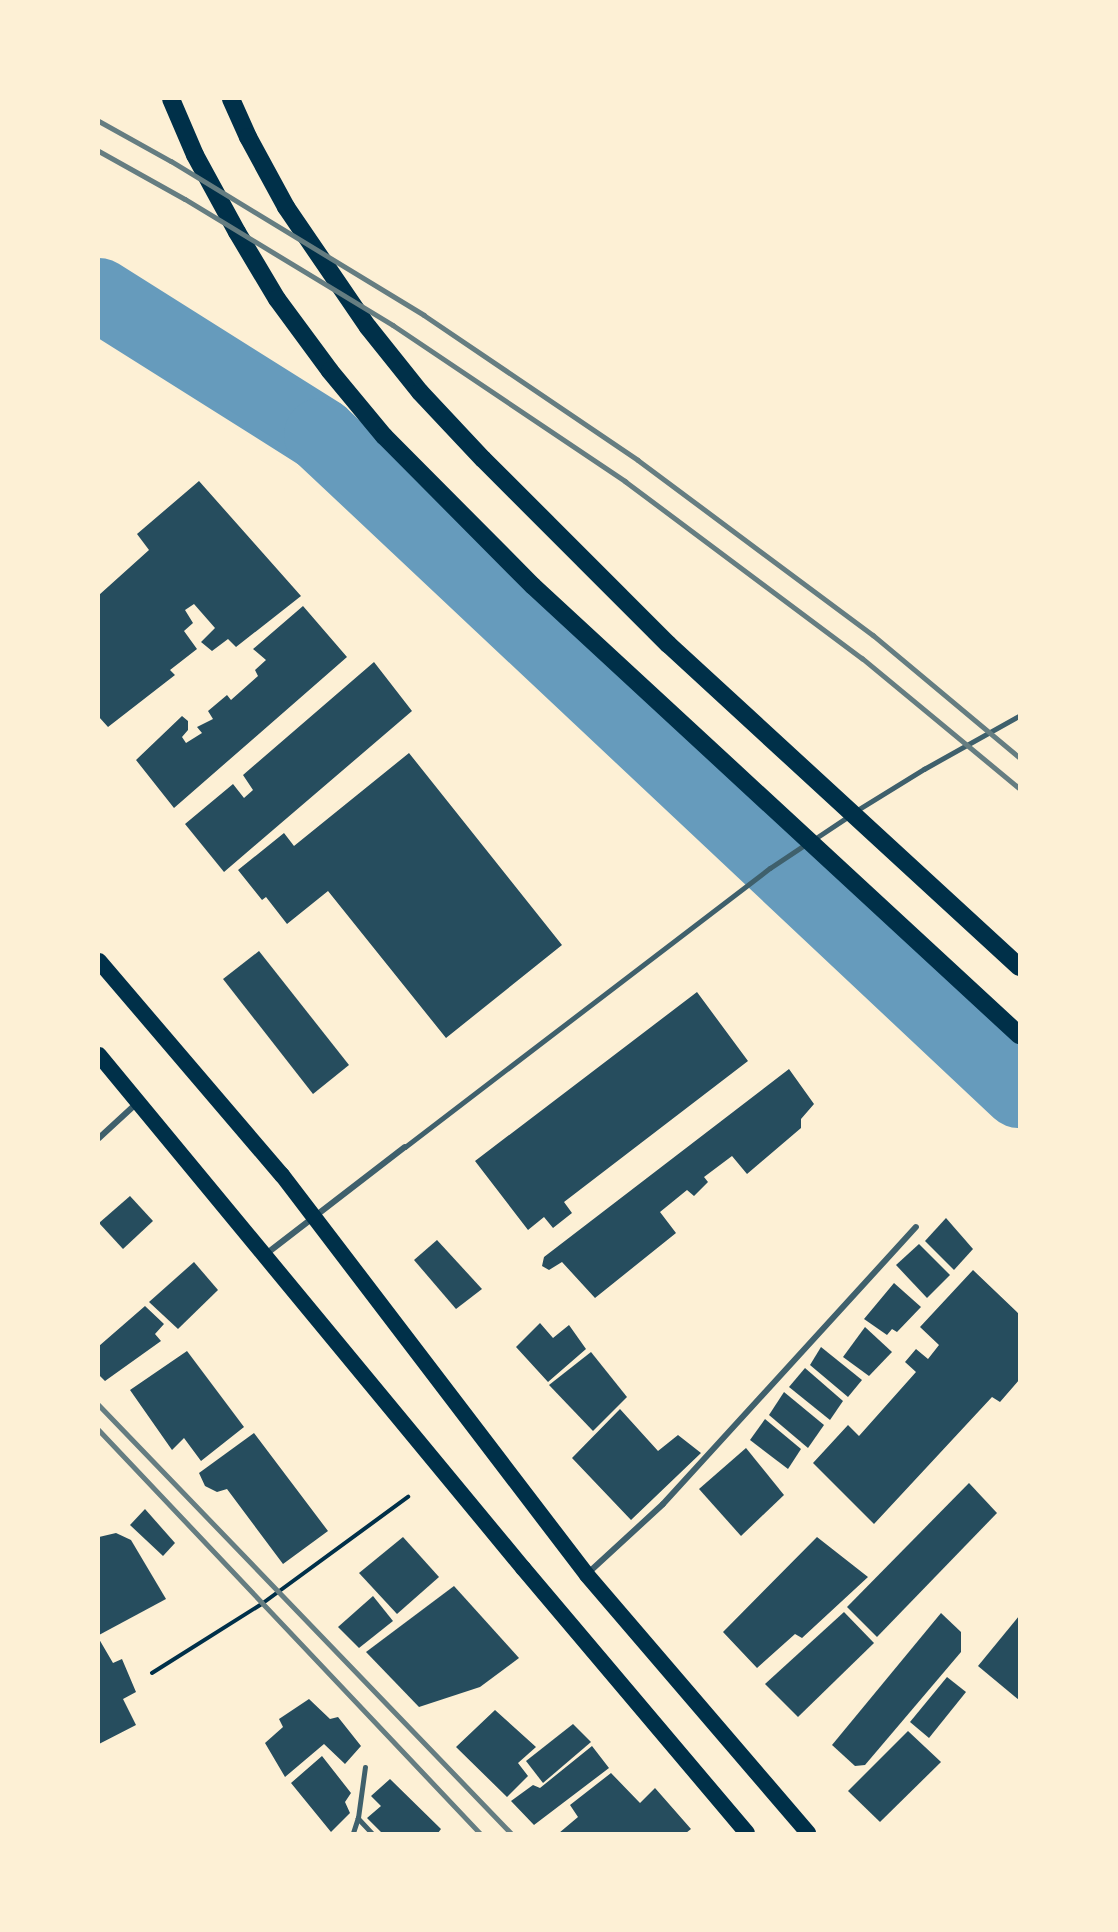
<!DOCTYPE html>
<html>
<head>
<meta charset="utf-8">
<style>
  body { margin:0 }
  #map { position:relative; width:1118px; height:1932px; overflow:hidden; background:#fdf0d5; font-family:"Titillium Web",sans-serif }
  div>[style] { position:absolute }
  .river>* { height:74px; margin:-37px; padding:0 37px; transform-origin:37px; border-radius:37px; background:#669bbc }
  .building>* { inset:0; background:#264d5e }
  .path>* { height:4px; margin:-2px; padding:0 2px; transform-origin:2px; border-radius:2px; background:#003049 }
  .service>* { height:4.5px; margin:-2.25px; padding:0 2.25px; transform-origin:2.25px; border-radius:2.25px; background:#3f606c }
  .minor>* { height:6px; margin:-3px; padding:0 3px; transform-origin:3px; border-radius:3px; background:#3f606c }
  .trunk>* { height:16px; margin:-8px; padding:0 8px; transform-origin:8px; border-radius:8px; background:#003049 }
  .motorway>* { height:18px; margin:-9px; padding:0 9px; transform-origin:9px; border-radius:9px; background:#003049 }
  .rail>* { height:4.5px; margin:-2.25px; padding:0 2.25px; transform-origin:2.25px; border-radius:2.25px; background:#657d81 }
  span { translate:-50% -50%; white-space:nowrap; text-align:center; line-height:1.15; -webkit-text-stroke:5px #fdf0d5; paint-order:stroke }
  .frame { position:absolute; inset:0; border:100px solid #fdf0d5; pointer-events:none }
</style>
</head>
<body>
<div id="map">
  <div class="river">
    <div style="left:99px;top:295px;width:262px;rotate:32.2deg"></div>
    <div style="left:321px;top:435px;width:958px;rotate:43.22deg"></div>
  </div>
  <div class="building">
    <div style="clip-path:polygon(199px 481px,301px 596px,236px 647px,228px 639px,212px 651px,201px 642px,215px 628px,194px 604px,185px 610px,193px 623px,184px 631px,197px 649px,170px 670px,175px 675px,108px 727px,99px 717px,99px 595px,149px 550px,137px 534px)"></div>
    <div style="clip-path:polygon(303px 606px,347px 657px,174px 808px,136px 760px,182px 716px,188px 721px,188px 730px,182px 737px,186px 743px,202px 733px,197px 727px,213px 719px,208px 711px,227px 695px,231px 700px,258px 676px,255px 670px,266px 660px,253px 649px)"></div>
    <div style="clip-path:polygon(374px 662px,412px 711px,224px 872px,185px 824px,233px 784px,244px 798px,253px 790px,243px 775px)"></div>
    <div style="clip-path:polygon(409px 753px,562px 945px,446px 1038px,328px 891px,287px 924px,266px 897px,262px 900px,238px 870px,284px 833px,294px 846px)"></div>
    <div style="clip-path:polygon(259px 951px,349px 1065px,313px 1094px,223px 979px)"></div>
    <div style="clip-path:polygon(697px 992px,748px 1061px,564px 1202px,572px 1213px,553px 1228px,544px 1217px,528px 1230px,475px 1161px)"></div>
    <div style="clip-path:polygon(789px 1069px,814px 1104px,801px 1119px,801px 1128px,747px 1174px,732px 1156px,704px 1177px,708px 1182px,694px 1196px,687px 1190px,660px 1212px,676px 1233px,595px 1298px,562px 1262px,549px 1270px,542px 1266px,544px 1257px)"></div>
    <div style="clip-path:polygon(130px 1196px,153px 1221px,123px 1249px,99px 1223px)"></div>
    <div style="clip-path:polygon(946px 1218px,973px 1249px,954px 1270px,925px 1241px)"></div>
    <div style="clip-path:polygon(437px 1240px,482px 1289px,456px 1309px,414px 1260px)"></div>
    <div style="clip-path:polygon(919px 1244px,950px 1275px,927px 1298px,896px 1265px)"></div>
    <div style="clip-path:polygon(194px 1262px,218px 1290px,178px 1329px,149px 1302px)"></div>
    <div style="clip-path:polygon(973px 1270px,1019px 1314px,1019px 1380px,1000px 1402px,992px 1397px,874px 1524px,813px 1463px,848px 1425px,859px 1436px,916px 1372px,905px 1362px,916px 1349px,928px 1359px,939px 1345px,920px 1327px)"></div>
    <div style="clip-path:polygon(894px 1283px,921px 1307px,897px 1332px,892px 1329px,887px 1335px,864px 1319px)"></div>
    <div style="clip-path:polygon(145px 1306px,164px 1324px,155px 1334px,161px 1341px,105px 1381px,99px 1375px,99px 1346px)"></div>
    <div style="clip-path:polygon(540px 1323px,553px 1338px,569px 1325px,586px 1349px,548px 1382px,516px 1347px)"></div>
    <div style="clip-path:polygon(865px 1327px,892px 1352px,869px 1376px,843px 1357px)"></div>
    <div style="clip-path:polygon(821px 1347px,862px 1380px,848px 1397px,810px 1365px)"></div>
    <div style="clip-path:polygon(187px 1351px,244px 1427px,201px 1461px,184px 1438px,172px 1450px,130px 1390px)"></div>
    <div style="clip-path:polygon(591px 1352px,627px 1397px,593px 1431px,549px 1385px)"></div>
    <div style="clip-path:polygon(805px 1368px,843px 1401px,830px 1420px,789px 1387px)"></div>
    <div style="clip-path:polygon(784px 1392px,824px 1425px,808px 1448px,769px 1415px)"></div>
    <div style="clip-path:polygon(620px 1409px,658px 1451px,678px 1435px,701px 1453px,631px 1520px,572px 1458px)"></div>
    <div style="clip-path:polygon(765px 1419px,801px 1449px,788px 1469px,750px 1440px)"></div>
    <div style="clip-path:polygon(254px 1433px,328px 1531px,283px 1564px,227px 1489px,217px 1492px,205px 1486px,199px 1473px)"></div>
    <div style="clip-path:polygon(746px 1448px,784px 1495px,741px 1536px,699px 1489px)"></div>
    <div style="clip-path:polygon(969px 1483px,997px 1513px,877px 1637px,847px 1607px)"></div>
    <div style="clip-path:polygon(145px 1509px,175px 1543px,163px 1556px,130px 1525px)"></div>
    <div style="clip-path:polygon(116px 1533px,131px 1540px,166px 1599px,99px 1635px,99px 1537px)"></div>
    <div style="clip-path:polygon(403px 1537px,439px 1577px,397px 1614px,359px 1573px)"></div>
    <div style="clip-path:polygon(817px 1537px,868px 1577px,802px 1638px,795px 1634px,757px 1668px,723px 1632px)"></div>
    <div style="clip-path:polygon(454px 1586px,519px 1658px,480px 1687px,419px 1707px,366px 1652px)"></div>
    <div style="clip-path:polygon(373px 1596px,393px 1621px,359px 1648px,338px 1627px)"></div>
    <div style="clip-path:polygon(844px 1612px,874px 1643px,798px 1717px,765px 1684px)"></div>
    <div style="clip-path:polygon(941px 1613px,961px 1632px,961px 1652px,865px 1765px,855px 1766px,832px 1745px)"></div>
    <div style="clip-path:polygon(1019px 1616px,1019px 1700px,978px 1666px)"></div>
    <div style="clip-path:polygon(99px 1639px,113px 1663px,122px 1659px,136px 1692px,123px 1699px,136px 1725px,99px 1744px)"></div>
    <div style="clip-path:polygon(947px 1677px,966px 1692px,929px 1738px,910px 1722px)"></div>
    <div style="clip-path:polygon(309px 1699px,330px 1719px,338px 1717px,361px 1746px,345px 1764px,324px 1744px,285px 1777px,265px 1743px,283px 1727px,279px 1719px)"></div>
    <div style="clip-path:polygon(495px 1710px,536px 1747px,518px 1763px,528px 1776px,507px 1797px,456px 1747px)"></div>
    <div style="clip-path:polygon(573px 1724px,591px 1742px,543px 1783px,526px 1761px)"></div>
    <div style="clip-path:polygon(908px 1731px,941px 1762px,880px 1822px,848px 1791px)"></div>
    <div style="clip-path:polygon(592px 1746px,609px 1768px,534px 1825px,511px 1801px,533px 1785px,540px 1788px)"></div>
    <div style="clip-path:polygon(322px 1756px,351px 1793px,345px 1802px,350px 1813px,331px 1832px,291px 1783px)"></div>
    <div style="clip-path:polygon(611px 1773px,640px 1803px,655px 1788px,691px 1829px,686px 1833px,559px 1833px,578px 1817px,570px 1805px)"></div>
    <div style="clip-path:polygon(390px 1779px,441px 1829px,438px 1833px,382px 1833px,367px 1818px,381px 1806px,371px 1796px)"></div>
  </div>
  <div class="path">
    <div style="left:152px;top:1673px;width:131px;rotate:-32.2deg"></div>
    <div style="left:263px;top:1603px;width:180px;rotate:-36.2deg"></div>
  </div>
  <div class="service">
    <div style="left:856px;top:811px;width:80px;rotate:-31.7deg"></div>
    <div style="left:924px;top:769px;width:109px;rotate:-29.2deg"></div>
    <div style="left:813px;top:840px;width:43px;rotate:-33.7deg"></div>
    <div style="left:405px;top:1147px;width:459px;rotate:-37.4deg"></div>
    <div style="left:770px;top:868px;width:43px;rotate:-33.7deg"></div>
    <div style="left:358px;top:1818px;width:21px;rotate:47deg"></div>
    <div style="left:353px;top:1833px;width:16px;rotate:-72deg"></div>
    <div style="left:358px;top:1818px;width:51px;rotate:-82.2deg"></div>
  </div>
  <div class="minor">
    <div style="left:99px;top:1138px;width:52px;rotate:-42.6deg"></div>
    <div style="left:266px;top:1254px;width:175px;rotate:-37.6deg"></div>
    <div style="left:587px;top:1574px;width:103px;rotate:-42.6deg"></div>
    <div style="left:663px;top:1504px;width:375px;rotate:-47.6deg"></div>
  </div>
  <div class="trunk">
    <div style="left:99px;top:961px;width:282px;rotate:49.5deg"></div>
    <div style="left:282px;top:1175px;width:503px;rotate:52.67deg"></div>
    <div style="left:587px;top:1575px;width:340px;rotate:49.4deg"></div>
    <div style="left:99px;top:1055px;width:666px;rotate:50.43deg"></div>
    <div style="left:523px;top:1568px;width:347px;rotate:49.8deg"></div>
  </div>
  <div class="motorway">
    <div style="left:171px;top:99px;width:61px;rotate:66.8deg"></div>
    <div style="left:195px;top:155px;width:88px;rotate:61.4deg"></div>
    <div style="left:237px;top:232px;width:78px;rotate:59.2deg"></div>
    <div style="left:277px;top:299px;width:89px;rotate:53.6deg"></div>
    <div style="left:330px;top:371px;width:85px;rotate:50.3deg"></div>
    <div style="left:384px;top:436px;width:211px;rotate:45.2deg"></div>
    <div style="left:533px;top:586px;width:662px;rotate:42.73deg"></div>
    <div style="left:231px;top:99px;width:42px;rotate:65.9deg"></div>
    <div style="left:248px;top:137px;width:80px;rotate:61.5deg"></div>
    <div style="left:286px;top:207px;width:145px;rotate:55.7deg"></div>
    <div style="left:368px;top:327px;width:83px;rotate:51.3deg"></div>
    <div style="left:420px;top:392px;width:92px;rotate:46.8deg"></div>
    <div style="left:483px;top:459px;width:262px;rotate:45deg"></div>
    <div style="left:668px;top:644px;width:477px;rotate:42.6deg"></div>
  </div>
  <div class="rail">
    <div style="left:99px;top:121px;width:82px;rotate:29.1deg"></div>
    <div style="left:171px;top:161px;width:296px;rotate:31.3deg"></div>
    <div style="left:424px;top:315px;width:258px;rotate:34.1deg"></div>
    <div style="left:638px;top:460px;width:293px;rotate:36.7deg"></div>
    <div style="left:873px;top:635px;width:190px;rotate:39.9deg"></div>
    <div style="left:99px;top:151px;width:98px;rotate:29.2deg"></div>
    <div style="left:185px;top:199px;width:243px;rotate:31.2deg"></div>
    <div style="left:393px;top:325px;width:280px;rotate:33.9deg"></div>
    <div style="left:625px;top:481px;width:296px;rotate:36.8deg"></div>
    <div style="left:862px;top:658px;width:204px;rotate:39.6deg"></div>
    <div style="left:99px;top:1405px;width:594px;rotate:46.09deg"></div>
    <div style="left:99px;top:1430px;width:555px;rotate:46.61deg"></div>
  </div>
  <div class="frame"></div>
</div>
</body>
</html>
